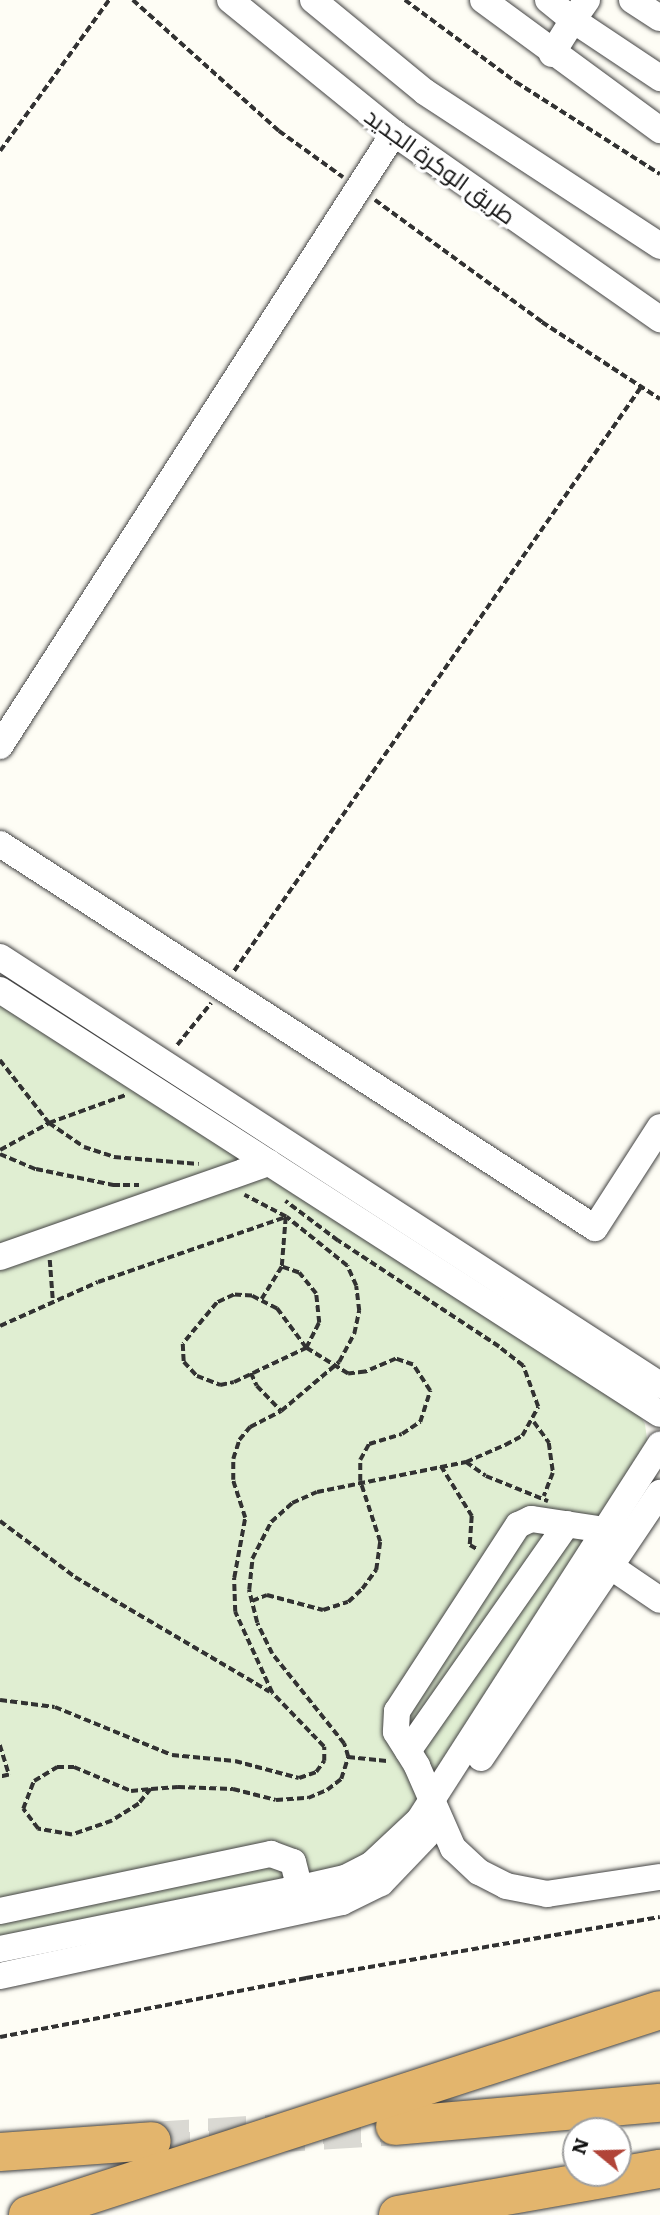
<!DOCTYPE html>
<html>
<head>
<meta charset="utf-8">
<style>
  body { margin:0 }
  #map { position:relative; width:660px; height:2215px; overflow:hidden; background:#fefdf5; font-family:Literata,Cairo,serif }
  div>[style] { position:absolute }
  .pitch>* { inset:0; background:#e0eed2 }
  .highway-tunnel>* { height:38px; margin-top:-19px; transform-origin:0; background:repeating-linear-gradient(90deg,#dad9d3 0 38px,transparent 0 57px) }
  .path>* { height:3.5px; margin-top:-1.75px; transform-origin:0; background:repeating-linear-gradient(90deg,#323232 0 7px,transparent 0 10.5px) }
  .roads { filter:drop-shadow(0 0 2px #434343) drop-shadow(0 0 2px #434343) }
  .minor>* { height:26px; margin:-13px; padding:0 13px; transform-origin:13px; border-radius:13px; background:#fff }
  .highway>* { height:38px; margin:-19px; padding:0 19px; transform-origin:19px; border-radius:19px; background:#e3b56d }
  span { translate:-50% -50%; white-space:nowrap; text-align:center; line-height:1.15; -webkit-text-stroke:7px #fff; paint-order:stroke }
  .street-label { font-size:23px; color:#101010 }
  .north { position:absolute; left:562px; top:2117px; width:70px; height:70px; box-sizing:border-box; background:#fff; border:2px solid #9f9f9f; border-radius:50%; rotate:289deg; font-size:19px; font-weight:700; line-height:28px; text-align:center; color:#101010 }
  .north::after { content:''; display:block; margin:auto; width:24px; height:32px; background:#b14438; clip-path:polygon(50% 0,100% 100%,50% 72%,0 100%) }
</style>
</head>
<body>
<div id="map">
  <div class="pitch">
    <div style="clip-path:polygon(0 997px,637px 1411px,645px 1424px,648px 1447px,418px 1801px,382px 1845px,339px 1871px,0 1939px)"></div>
  </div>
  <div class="highway-tunnel">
    <div style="left:152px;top:2141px;width:243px;rotate:-3.5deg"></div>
  </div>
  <div class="path">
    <div style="left:133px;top:0;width:196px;rotate:41.9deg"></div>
    <div style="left:279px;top:131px;width:79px;rotate:35.7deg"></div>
    <div style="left:405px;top:0;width:138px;rotate:36.5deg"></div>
    <div style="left:516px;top:82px;width:171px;rotate:32.6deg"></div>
    <div style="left:0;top:151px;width:186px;rotate:-54.2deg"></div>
    <div style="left:375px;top:200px;width:207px;rotate:36.1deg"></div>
    <div style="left:542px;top:322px;width:141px;rotate:33.1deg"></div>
    <div style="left:234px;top:971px;width:712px;rotate:-55.13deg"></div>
    <div style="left:177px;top:1045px;width:54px;rotate:-51deg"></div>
    <div style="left:0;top:1060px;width:80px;rotate:52.1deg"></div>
    <div style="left:49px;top:1123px;width:42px;rotate:34.4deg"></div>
    <div style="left:84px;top:1147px;width:32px;rotate:18deg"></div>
    <div style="left:114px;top:1157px;width:85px;rotate:4.7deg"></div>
    <div style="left:0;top:1150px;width:56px;rotate:-28.9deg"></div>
    <div style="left:49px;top:1123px;width:82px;rotate:-20deg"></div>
    <div style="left:0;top:1154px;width:39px;rotate:23deg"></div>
    <div style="left:36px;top:1169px;width:79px;rotate:11.7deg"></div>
    <div style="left:113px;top:1185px;width:26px"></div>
    <div style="left:50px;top:1260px;width:40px;rotate:85.7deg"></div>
    <div style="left:0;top:1326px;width:107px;rotate:-24.2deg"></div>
    <div style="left:98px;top:1282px;width:199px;rotate:-19.1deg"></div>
    <div style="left:286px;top:1217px;width:50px;rotate:94.6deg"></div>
    <div style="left:282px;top:1267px;width:38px;rotate:122deg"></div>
    <div style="left:251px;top:1373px;width:14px;rotate:65deg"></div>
    <div style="left:257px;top:1386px;width:35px;rotate:46deg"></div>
    <div style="left:534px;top:1422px;width:26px;rotate:54deg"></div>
    <div style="left:549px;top:1443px;width:30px;rotate:82deg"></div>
    <div style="left:553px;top:1473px;width:25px;rotate:111deg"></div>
    <div style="left:466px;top:1462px;width:24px;rotate:35deg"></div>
    <div style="left:486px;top:1476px;width:67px;rotate:22deg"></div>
    <div style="left:441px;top:1466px;width:59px;rotate:58.2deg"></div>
    <div style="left:472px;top:1516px;width:29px;rotate:94deg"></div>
    <div style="left:470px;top:1545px;width:8px;rotate:30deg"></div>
    <div style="left:0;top:1521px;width:94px;rotate:36.7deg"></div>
    <div style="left:75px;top:1577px;width:226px;rotate:30.5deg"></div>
    <div style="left:252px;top:1601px;width:16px;rotate:-22deg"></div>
    <div style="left:267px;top:1595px;width:58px;rotate:15deg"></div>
    <div style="left:323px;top:1610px;width:26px;rotate:-18deg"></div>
    <div style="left:348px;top:1602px;width:19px;rotate:-43deg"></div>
    <div style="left:362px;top:1589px;width:24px;rotate:-54deg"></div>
    <div style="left:376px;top:1570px;width:28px;rotate:-82deg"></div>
    <div style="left:380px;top:1542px;width:64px;rotate:-108.2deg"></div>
    <div style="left:360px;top:1481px;width:21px;rotate:-90deg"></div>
    <div style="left:360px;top:1460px;width:18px;rotate:-61deg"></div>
    <div style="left:369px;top:1444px;width:34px;rotate:-17deg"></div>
    <div style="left:402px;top:1434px;width:22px;rotate:-34deg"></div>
    <div style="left:420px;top:1422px;width:33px;rotate:-72deg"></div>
    <div style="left:430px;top:1391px;width:31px;rotate:-123deg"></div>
    <div style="left:413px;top:1365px;width:18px;rotate:-161deg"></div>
    <div style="left:396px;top:1359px;width:34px;rotate:157deg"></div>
    <div style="left:365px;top:1372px;width:17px;rotate:173deg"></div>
    <div style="left:348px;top:1374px;width:49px;rotate:-148.2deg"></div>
    <div style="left:306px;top:1348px;width:49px;rotate:-126.6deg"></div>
    <div style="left:277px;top:1309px;width:28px;rotate:-153deg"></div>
    <div style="left:252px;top:1296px;width:18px;rotate:-177deg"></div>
    <div style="left:234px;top:1295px;width:19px;rotate:155deg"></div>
    <div style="left:217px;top:1303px;width:53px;rotate:129.7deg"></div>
    <div style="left:183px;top:1344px;width:18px;rotate:87deg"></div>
    <div style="left:184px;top:1362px;width:19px;rotate:47deg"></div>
    <div style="left:197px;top:1376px;width:25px;rotate:21deg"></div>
    <div style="left:220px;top:1385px;width:14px;rotate:-12deg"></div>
    <div style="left:234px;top:1382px;width:80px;rotate:-25.3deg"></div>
    <div style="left:306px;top:1348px;width:28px;rotate:-63deg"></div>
    <div style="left:319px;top:1323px;width:29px;rotate:-96deg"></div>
    <div style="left:316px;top:1294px;width:27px;rotate:-129deg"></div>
    <div style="left:299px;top:1273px;width:18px;rotate:-161deg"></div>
    <div style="left:0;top:1700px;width:55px;rotate:7.3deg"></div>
    <div style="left:55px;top:1707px;width:126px;rotate:22.3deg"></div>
    <div style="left:172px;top:1755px;width:63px;rotate:5.4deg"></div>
    <div style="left:235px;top:1761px;width:66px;rotate:14.9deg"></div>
    <div style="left:299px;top:1778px;width:18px;rotate:-19deg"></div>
    <div style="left:316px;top:1772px;width:14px;rotate:-54deg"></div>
    <div style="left:324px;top:1761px;width:14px;rotate:-90deg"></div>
    <div style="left:324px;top:1747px;width:75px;rotate:-133.9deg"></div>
    <div style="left:272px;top:1693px;width:89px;rotate:-114.6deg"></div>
    <div style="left:235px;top:1612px;width:34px;rotate:-92deg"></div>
    <div style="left:234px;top:1578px;width:61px;rotate:-79.6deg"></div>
    <div style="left:245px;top:1518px;width:40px;rotate:-108deg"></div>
    <div style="left:233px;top:1480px;width:21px;rotate:-90deg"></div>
    <div style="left:233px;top:1459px;width:20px;rotate:-72deg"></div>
    <div style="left:239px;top:1440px;width:17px;rotate:-50deg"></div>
    <div style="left:250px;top:1427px;width:35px;rotate:-27deg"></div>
    <div style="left:281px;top:1411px;width:76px;rotate:-40.2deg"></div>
    <div style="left:339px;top:1362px;width:32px;rotate:-62deg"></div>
    <div style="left:354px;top:1334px;width:24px;rotate:-78deg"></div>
    <div style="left:359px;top:1311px;width:25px;rotate:-97deg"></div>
    <div style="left:356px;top:1286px;width:22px;rotate:-114deg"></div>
    <div style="left:347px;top:1266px;width:78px;rotate:-141.2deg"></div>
    <div style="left:286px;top:1217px;width:47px;rotate:-152.4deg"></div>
    <div style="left:0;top:1745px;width:31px;rotate:73deg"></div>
    <div style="left:9px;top:1775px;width:9px;rotate:167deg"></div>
    <div style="left:348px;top:1757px;width:39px;rotate:6deg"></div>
    <div style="left:151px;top:1789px;width:19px;rotate:129deg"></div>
    <div style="left:139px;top:1804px;width:32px;rotate:148deg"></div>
    <div style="left:112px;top:1821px;width:42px;rotate:160.7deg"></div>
    <div style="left:72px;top:1835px;width:35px;rotate:-170deg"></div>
    <div style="left:38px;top:1829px;width:25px;rotate:-127deg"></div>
    <div style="left:23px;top:1809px;width:30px;rotate:-69deg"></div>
    <div style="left:34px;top:1781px;width:27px;rotate:-31deg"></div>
    <div style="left:57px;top:1767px;width:17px"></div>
    <div style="left:74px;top:1767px;width:62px;rotate:22.8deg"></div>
    <div style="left:131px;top:1791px;width:20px;rotate:-6deg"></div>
    <div style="left:151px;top:1789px;width:27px;rotate:-4deg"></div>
    <div style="left:178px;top:1787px;width:55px;rotate:2.1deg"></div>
    <div style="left:233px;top:1789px;width:44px;rotate:14.3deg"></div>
    <div style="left:276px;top:1800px;width:32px;rotate:-4deg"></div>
    <div style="left:308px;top:1798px;width:21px;rotate:-23deg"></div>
    <div style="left:327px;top:1790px;width:18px;rotate:-38deg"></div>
    <div style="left:341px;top:1779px;width:23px;rotate:-72deg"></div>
    <div style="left:348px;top:1757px;width:14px;rotate:-107deg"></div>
    <div style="left:344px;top:1744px;width:115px;rotate:-128.7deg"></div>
    <div style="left:272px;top:1654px;width:34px;rotate:-116deg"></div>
    <div style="left:257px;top:1623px;width:34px;rotate:-104deg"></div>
    <div style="left:249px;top:1590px;width:31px;rotate:-84deg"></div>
    <div style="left:252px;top:1559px;width:42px;rotate:-62.8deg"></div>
    <div style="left:271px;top:1522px;width:28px;rotate:-42deg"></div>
    <div style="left:292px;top:1503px;width:27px;rotate:-24deg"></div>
    <div style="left:317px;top:1492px;width:152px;rotate:-11.4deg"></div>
    <div style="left:466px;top:1462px;width:43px;rotate:-23.6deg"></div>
    <div style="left:505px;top:1445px;width:19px;rotate:-28deg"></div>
    <div style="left:522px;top:1436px;width:33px;rotate:-61deg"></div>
    <div style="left:538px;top:1407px;width:44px;rotate:-110.1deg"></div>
    <div style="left:523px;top:1366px;width:31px;rotate:-142deg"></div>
    <div style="left:499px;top:1347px;width:193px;rotate:-146.6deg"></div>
    <div style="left:338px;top:1241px;width:66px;rotate:-143deg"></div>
    <div style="left:0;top:2037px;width:312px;rotate:-10.9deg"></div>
    <div style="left:306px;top:1978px;width:359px;rotate:-9.8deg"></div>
  </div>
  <div class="roads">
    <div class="minor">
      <div style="left:230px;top:0;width:211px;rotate:39deg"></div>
      <div style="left:394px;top:133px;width:325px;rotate:35deg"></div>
      <div style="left:313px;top:0;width:145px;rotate:39.4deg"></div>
      <div style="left:425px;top:92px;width:281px;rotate:33.2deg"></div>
      <div style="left:483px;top:0;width:220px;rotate:36.3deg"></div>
      <div style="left:548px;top:0;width:32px;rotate:39deg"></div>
      <div style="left:573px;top:20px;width:40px;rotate:122deg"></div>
      <div style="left:587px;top:0;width:24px;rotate:125deg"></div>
      <div style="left:573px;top:20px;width:105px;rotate:33.7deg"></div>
      <div style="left:632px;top:0;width:33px;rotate:33deg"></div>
      <div style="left:0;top:746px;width:729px;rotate:-57.27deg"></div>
      <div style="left:0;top:844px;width:708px;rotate:32.84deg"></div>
      <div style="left:595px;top:1228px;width:120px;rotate:-57.2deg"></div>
      <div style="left:0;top:957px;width:787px;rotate:32.96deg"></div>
      <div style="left:0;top:990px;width:784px;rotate:32.72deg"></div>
      <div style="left:0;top:1257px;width:285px;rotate:-19.3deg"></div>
      <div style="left:605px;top:1530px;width:75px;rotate:-171.5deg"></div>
      <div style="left:531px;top:1519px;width:14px;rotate:155deg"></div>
      <div style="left:518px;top:1525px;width:222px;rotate:123deg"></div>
      <div style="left:397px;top:1711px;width:21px;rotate:93deg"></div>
      <div style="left:396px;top:1732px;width:40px;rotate:58deg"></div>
      <div style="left:417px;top:1766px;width:90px;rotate:66.3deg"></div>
      <div style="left:453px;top:1848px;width:35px;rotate:43deg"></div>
      <div style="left:479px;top:1872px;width:30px;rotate:27deg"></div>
      <div style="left:506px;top:1886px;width:42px;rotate:11deg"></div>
      <div style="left:547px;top:1894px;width:114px;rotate:-8.6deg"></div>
      <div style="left:610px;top:1566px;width:60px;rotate:34.2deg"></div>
      <div style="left:408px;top:1751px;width:277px;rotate:-55deg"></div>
      <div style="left:481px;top:1758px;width:320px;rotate:-56deg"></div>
      <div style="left:0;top:1911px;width:277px;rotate:-11.9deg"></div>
      <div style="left:271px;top:1854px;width:23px;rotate:20deg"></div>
      <div style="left:293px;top:1862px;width:44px;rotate:75.7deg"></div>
      <div style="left:0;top:1949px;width:307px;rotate:-11.5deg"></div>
      <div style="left:301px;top:1888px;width:45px;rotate:-12.8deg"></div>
      <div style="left:345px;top:1878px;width:30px;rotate:-27deg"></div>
      <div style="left:372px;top:1864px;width:64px;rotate:-43.1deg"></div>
      <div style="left:419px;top:1820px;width:446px;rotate:-57.3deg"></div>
      <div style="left:0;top:1976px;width:350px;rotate:-12.2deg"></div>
      <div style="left:342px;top:1902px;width:43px;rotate:-26deg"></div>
      <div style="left:381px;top:1883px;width:66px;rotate:-46.2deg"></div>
    </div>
    <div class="highway">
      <div style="left:395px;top:2126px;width:266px;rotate:-5deg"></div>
      <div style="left:0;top:2152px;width:152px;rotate:-4.1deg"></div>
      <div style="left:28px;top:2215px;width:664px;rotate:-17.97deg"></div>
      <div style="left:398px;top:2215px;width:266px;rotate:-10deg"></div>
    </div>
  </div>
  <div class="street-label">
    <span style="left:441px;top:165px;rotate:36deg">طريق الوكرة الجديد</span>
  </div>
  <div class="north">N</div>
</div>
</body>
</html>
